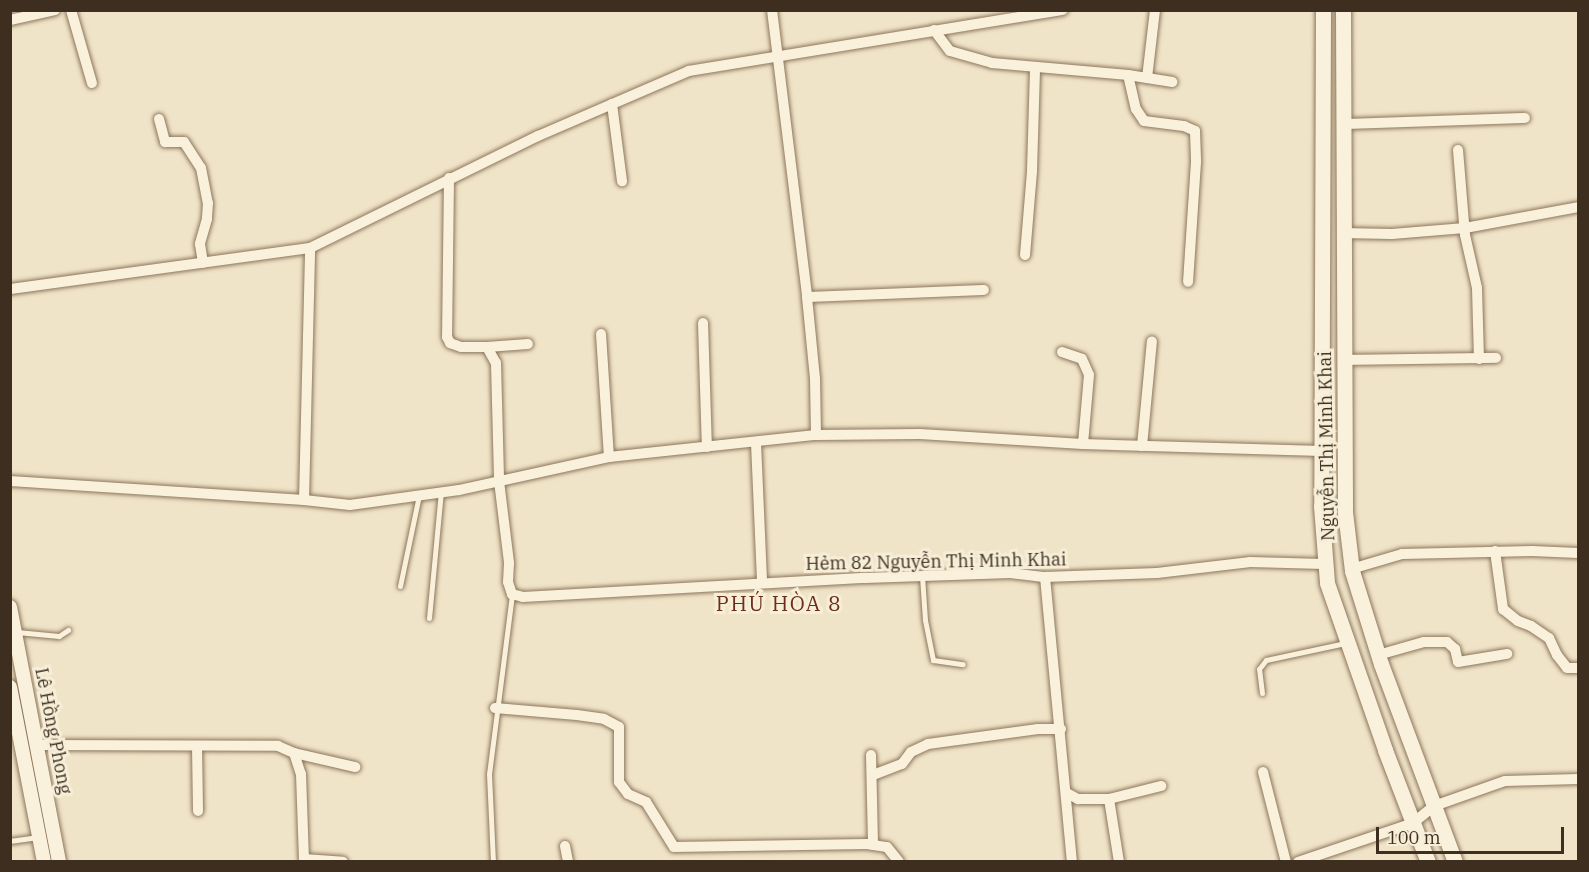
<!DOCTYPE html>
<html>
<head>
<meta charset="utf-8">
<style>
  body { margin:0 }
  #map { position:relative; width:1589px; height:872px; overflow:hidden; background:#f0e4c8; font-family:"IBM Plex Serif",serif }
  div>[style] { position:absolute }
  .roads { filter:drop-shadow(0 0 2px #8d765c) drop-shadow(0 0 2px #8d765c) }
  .service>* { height:5px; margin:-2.5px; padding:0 2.5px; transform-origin:2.5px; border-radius:2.5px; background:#faf1dc }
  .minor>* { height:10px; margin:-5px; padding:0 5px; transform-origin:5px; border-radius:5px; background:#faf1dc }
  .tertiary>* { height:14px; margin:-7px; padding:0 7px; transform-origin:7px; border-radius:7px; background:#faf1dc }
  .secondary>* { height:15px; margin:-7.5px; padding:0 7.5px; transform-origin:7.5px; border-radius:7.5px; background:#faf1dc }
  span { translate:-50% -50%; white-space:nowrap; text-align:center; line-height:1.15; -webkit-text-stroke:6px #f7eed8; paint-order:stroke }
  .street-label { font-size:18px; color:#3d2e20 }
  .quarter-label { font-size:21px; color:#6b2e1e; letter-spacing:1.5px }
  .frame { position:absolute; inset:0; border:12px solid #3d2e20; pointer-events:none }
  .scale { position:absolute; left:1376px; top:827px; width:188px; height:27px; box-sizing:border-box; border:3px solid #3d2e20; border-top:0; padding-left:8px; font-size:18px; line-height:21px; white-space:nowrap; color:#3d2e20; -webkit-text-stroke:4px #f7eed8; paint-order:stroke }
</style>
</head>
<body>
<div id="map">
  <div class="roads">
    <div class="service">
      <div style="left:922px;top:576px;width:44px;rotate:86.1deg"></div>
      <div style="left:925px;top:620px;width:41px;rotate:78.7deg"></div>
      <div style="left:933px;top:660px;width:30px;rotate:8deg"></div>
      <div style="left:400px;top:586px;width:93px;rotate:-78.2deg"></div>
      <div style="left:429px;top:618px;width:127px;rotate:-84.6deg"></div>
      <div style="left:17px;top:632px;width:42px;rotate:5.4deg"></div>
      <div style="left:59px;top:636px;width:11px;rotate:-34deg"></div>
      <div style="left:1262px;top:693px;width:24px;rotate:-97deg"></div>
      <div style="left:1259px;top:669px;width:11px;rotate:-52deg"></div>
      <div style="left:1266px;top:660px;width:81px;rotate:-12.1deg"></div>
      <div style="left:10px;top:841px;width:28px;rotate:-8deg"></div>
      <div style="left:493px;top:862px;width:88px;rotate:-92.6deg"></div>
      <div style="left:489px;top:774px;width:181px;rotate:-82.7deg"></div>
    </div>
    <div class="minor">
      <div style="left:71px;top:10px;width:76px;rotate:74deg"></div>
      <div style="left:772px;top:10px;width:289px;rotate:83deg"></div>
      <div style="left:807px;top:297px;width:81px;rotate:84.4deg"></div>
      <div style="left:815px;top:378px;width:57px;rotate:89deg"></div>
      <div style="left:10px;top:20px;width:46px;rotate:-12.5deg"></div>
      <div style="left:934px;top:30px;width:26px;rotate:53deg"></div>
      <div style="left:950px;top:51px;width:44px;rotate:15.9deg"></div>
      <div style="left:992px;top:63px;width:137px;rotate:5deg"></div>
      <div style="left:1128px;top:75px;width:45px;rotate:9deg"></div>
      <div style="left:1128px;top:75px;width:35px;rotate:77deg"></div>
      <div style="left:1136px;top:109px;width:14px;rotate:56deg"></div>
      <div style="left:1144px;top:121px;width:40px;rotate:7.1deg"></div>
      <div style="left:1184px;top:126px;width:12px;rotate:24deg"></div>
      <div style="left:1195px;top:131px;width:31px;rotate:88deg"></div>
      <div style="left:1196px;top:162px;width:120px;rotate:93.8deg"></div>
      <div style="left:1147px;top:78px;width:68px;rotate:-83.3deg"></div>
      <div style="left:612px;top:104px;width:78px;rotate:82.6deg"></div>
      <div style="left:159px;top:119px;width:24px;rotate:75deg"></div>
      <div style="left:165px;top:142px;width:19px"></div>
      <div style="left:184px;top:142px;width:31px;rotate:57deg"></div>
      <div style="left:201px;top:168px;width:36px;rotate:79deg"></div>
      <div style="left:208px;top:203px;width:16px;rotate:94deg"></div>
      <div style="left:207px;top:219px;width:26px;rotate:106deg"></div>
      <div style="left:200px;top:244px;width:19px;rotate:81deg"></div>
      <div style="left:1344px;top:124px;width:181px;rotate:-1.9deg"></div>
      <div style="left:1458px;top:150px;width:85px;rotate:85.3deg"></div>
      <div style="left:1465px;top:235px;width:54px;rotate:77.2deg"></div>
      <div style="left:1477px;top:288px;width:71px;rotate:88.4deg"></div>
      <div style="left:449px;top:178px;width:159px;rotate:90.7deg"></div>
      <div style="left:447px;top:337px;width:7px;rotate:63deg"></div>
      <div style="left:450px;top:343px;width:12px;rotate:20deg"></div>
      <div style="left:461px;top:347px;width:26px"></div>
      <div style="left:487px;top:347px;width:18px;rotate:61deg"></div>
      <div style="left:496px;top:363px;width:118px;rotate:88.5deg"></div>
      <div style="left:499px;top:481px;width:83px;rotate:83deg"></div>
      <div style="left:509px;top:563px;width:19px;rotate:93deg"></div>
      <div style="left:508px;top:582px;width:13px;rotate:72deg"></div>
      <div style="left:512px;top:594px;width:11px;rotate:15deg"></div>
      <div style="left:523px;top:597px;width:343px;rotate:-3.2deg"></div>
      <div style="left:865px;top:578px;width:145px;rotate:-2deg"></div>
      <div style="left:1010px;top:573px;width:35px;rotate:7deg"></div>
      <div style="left:1045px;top:577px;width:112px;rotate:-2deg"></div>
      <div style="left:1157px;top:573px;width:94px;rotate:-6.7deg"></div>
      <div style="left:1250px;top:562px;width:74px;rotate:1.5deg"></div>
      <div style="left:1342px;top:233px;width:50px;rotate:1.1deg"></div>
      <div style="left:1392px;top:234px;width:73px;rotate:-4.7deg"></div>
      <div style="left:1465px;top:228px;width:115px;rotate:-10.5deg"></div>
      <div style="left:1025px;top:255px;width:84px;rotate:-85.2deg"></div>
      <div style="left:1032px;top:171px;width:103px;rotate:-88.3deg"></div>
      <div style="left:10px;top:289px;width:303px;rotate:-7.8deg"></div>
      <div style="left:310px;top:248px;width:254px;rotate:-26.2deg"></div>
      <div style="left:538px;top:136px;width:164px;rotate:-23.3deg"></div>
      <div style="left:689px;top:71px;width:379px;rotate:-9.3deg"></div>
      <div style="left:807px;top:297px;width:177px;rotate:-2.3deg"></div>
      <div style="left:703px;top:323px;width:124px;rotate:88.2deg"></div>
      <div style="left:601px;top:334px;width:123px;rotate:86.3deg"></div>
      <div style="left:487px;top:347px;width:41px;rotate:-4.2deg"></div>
      <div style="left:1062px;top:352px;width:21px;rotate:19deg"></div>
      <div style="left:1082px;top:359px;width:17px;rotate:66deg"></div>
      <div style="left:1089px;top:375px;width:69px;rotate:95deg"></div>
      <div style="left:1344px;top:360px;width:152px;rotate:-0.8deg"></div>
      <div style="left:756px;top:443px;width:139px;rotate:87.5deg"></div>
      <div style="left:1142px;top:446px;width:105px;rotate:-84.6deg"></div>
      <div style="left:10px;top:481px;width:295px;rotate:3.7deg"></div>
      <div style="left:304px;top:500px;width:46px;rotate:6.2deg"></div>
      <div style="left:350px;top:505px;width:110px;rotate:-7.8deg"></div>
      <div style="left:459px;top:490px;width:154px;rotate:-12.4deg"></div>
      <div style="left:609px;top:457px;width:208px;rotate:-6.1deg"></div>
      <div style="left:816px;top:435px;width:104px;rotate:-0.6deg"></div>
      <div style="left:920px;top:434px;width:163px;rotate:3.5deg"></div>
      <div style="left:1083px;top:444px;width:239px;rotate:1.7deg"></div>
      <div style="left:304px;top:500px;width:252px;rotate:-88.6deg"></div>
      <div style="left:1495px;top:551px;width:59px;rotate:82.1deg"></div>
      <div style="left:1503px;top:609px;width:19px;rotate:39deg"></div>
      <div style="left:1518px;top:621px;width:14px;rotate:21deg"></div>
      <div style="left:1531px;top:626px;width:22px;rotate:34deg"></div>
      <div style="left:1549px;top:638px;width:19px;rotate:65deg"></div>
      <div style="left:1557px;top:655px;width:16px;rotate:52deg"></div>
      <div style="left:1567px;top:668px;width:11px"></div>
      <div style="left:1352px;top:571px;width:7px;rotate:-34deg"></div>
      <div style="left:1358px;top:567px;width:46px;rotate:-16.5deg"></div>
      <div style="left:1402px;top:554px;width:130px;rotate:-1.3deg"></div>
      <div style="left:1532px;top:551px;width:46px;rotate:2.5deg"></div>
      <div style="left:1045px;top:577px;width:286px;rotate:84.6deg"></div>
      <div style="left:1378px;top:655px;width:48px;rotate:-15.8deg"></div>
      <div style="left:1424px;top:642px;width:23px"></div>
      <div style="left:1447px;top:642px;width:11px;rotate:41deg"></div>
      <div style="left:1455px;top:649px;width:13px;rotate:77deg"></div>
      <div style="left:1458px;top:662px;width:50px;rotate:-9.3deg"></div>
      <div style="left:495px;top:708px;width:82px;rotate:4.9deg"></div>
      <div style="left:577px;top:715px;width:27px;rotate:8deg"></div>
      <div style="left:604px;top:719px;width:17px;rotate:28deg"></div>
      <div style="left:619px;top:727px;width:55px;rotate:90deg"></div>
      <div style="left:619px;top:782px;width:15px;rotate:53deg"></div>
      <div style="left:628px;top:794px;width:20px;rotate:24deg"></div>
      <div style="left:646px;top:802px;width:53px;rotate:58.1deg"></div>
      <div style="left:674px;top:847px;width:193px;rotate:-0.9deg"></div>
      <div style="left:867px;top:844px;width:20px;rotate:9deg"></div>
      <div style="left:887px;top:847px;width:19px;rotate:51deg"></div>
      <div style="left:38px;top:745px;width:240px;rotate:0.2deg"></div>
      <div style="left:278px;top:746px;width:17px;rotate:24deg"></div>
      <div style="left:294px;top:753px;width:22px;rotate:72deg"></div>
      <div style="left:301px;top:774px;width:85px;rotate:88deg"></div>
      <div style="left:304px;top:859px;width:39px;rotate:4deg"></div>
      <div style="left:197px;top:746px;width:65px;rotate:89.1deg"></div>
      <div style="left:294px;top:753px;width:63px;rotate:12.9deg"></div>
      <div style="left:871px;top:755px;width:90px;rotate:88.7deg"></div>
      <div style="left:1263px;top:772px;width:93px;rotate:75.7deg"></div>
      <div style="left:873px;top:775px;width:31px;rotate:-21deg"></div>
      <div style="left:902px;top:764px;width:15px;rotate:-53deg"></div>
      <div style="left:911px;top:752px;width:19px;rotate:-25deg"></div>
      <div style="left:928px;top:744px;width:111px;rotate:-7.8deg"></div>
      <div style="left:1038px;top:729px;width:23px"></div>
      <div style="left:1067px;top:793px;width:13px;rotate:29deg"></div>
      <div style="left:1078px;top:799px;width:31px"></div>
      <div style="left:1109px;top:799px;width:54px;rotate:-14deg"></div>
      <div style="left:1109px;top:799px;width:64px;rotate:81deg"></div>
      <div style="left:565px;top:846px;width:16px;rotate:79deg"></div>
      <div style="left:1298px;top:862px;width:121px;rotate:-18.7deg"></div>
      <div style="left:1413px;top:823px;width:27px;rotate:-39deg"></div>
      <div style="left:1434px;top:806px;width:75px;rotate:-19.4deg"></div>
      <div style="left:1505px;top:781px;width:73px;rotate:-1.6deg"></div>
    </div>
    <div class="tertiary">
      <div style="left:10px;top:607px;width:260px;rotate:79.1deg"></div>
      <div style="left:10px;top:687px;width:178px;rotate:79deg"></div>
    </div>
    <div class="secondary">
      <div style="left:1323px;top:10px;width:496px;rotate:90.2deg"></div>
      <div style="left:1321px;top:506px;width:77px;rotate:85.5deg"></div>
      <div style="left:1327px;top:583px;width:177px;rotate:70.8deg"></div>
      <div style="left:1385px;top:750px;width:120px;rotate:69deg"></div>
      <div style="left:1343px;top:10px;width:502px;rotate:89.77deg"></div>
      <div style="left:1345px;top:512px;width:59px;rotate:83.2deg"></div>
      <div style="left:1352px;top:571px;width:97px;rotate:72.7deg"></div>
      <div style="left:1381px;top:664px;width:211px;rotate:69.5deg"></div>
    </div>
  </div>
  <div class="street-label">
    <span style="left:1327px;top:446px;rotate:-91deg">Nguyễn Thị Minh Khai</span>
    <span style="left:936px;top:562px;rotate:-1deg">Hẻm 82 Nguyễn Thị Minh Khai</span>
    <span style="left:53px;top:731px;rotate:79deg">Lê Hồng Phong</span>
  </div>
  <div class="quarter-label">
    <span style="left:779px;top:603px">PHÚ HÒA 8</span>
  </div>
  <div class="frame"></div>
  <div class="scale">100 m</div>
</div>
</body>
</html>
